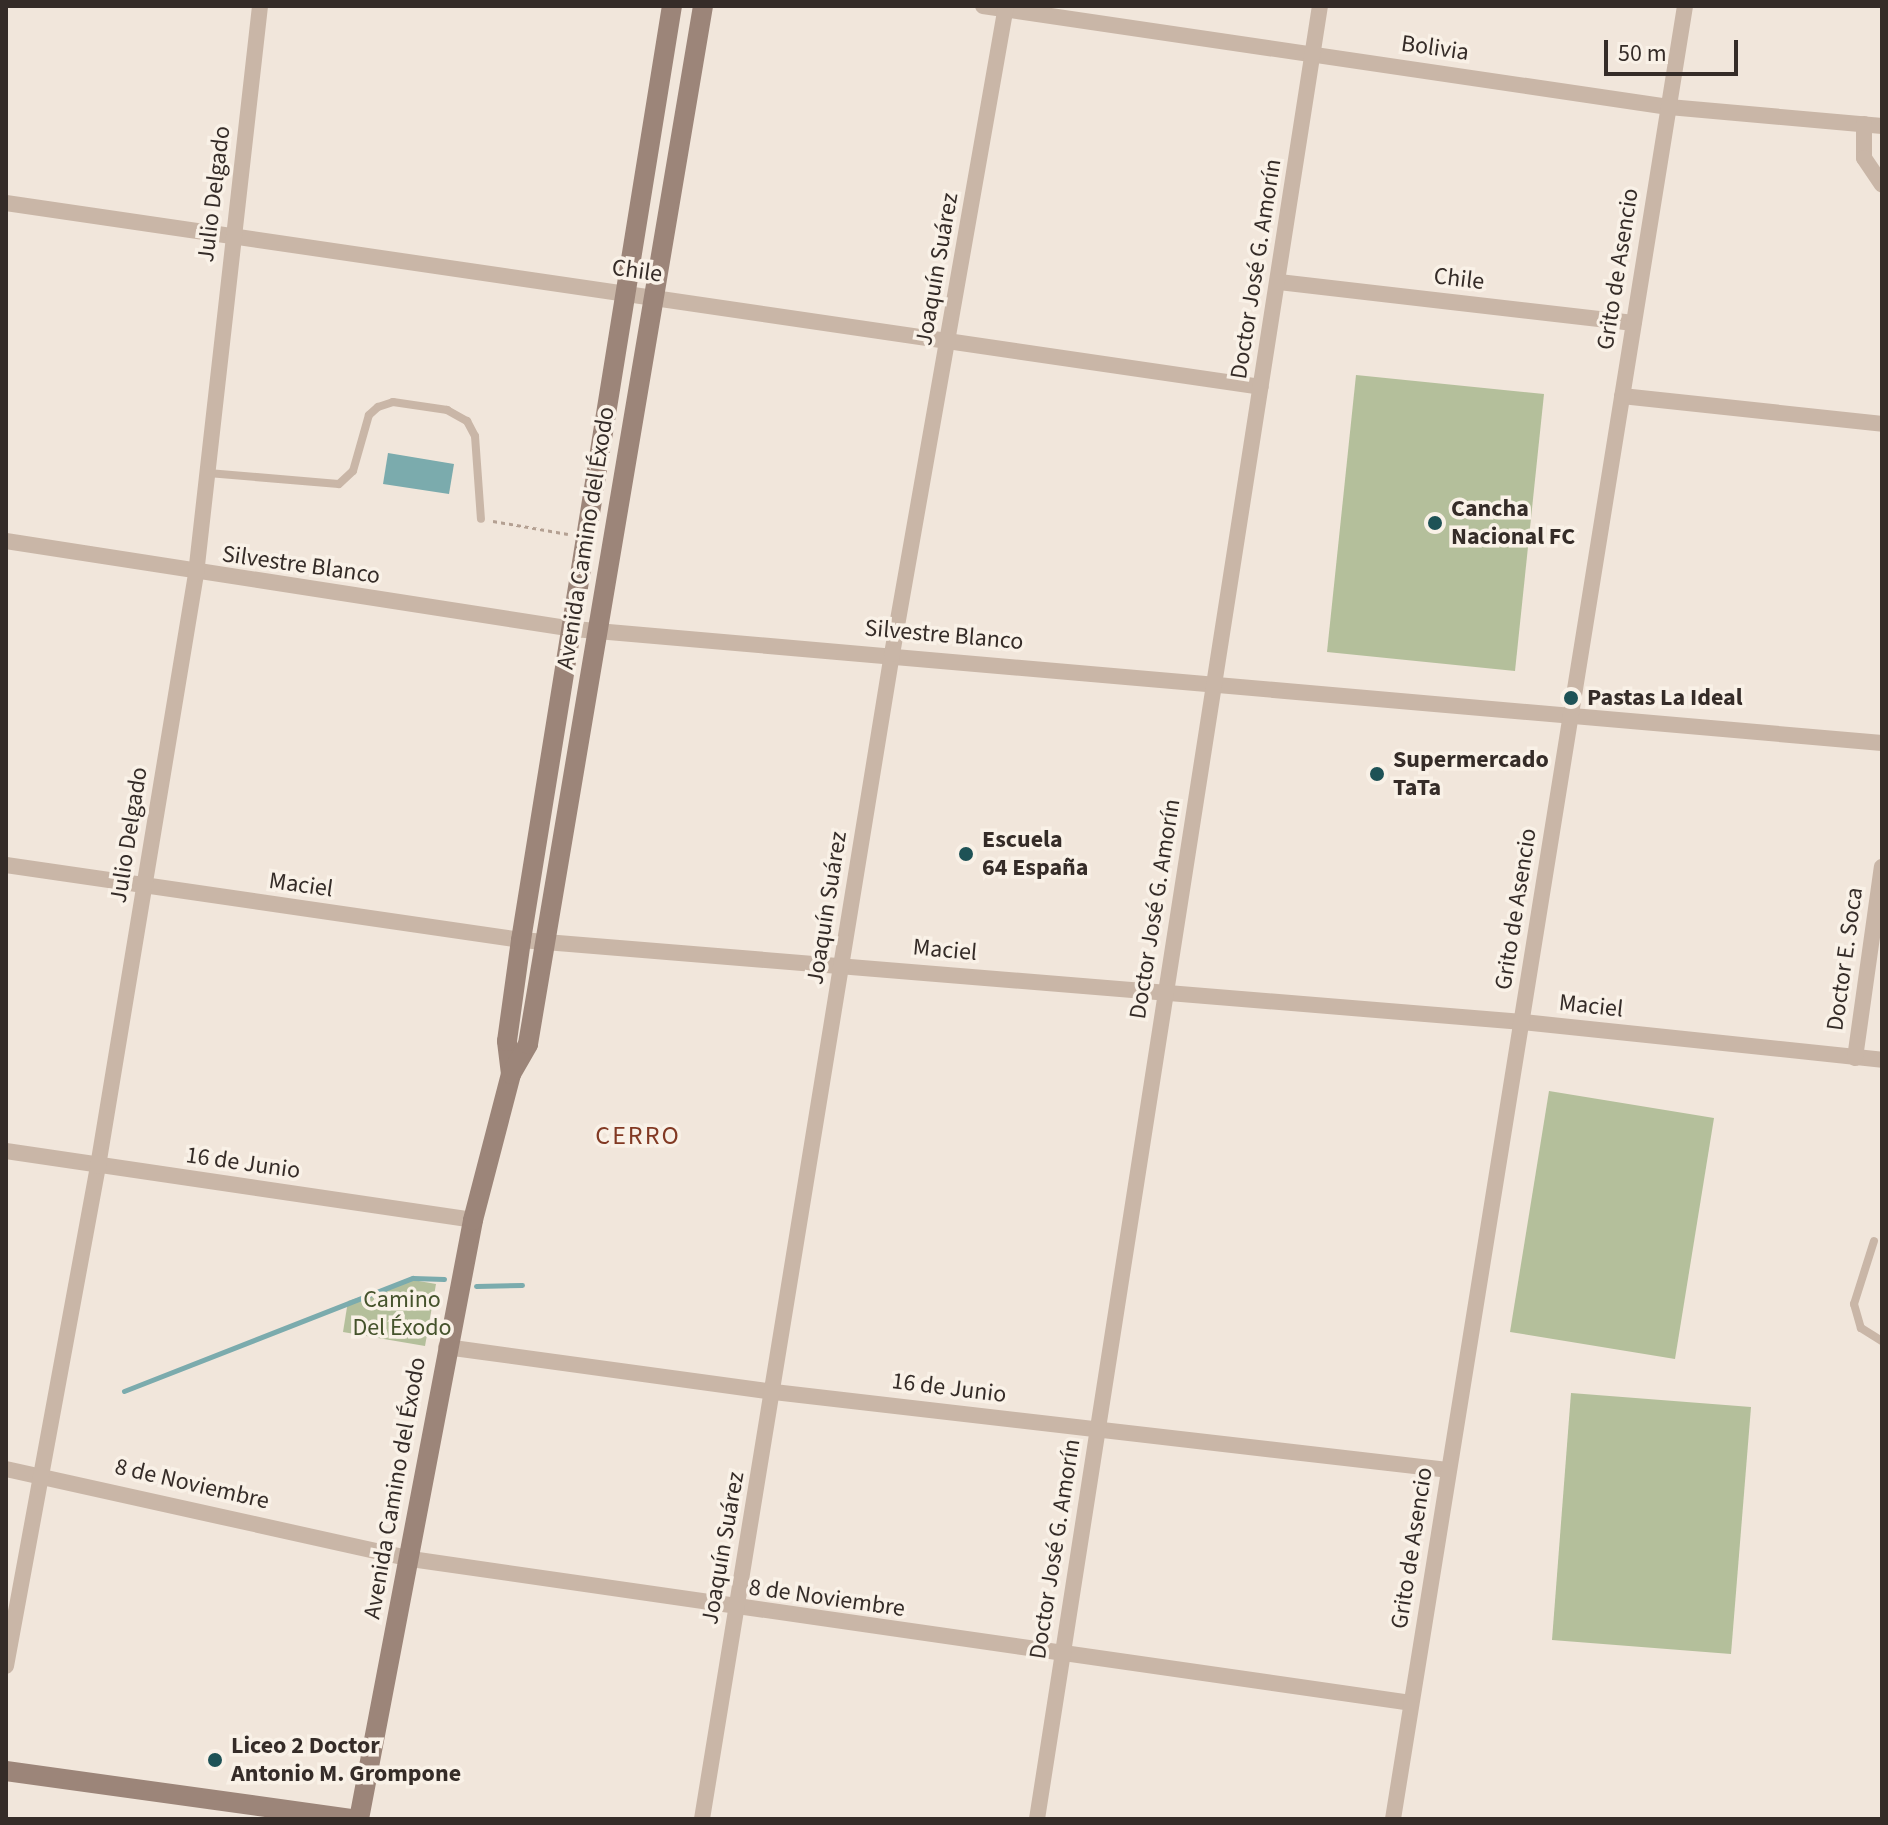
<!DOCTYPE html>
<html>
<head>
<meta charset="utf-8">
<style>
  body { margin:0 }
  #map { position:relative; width:1888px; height:1825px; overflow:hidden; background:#f1e6db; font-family:"Source Sans 3",sans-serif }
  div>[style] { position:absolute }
  .green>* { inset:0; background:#b4bf9b }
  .water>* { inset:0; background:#7babad }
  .stream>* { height:5px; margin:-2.5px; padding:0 2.5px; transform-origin:2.5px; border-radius:2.5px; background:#7babad }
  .path>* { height:3px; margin-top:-1.5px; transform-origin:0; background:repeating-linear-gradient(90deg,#b4a092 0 4px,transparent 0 8px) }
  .lane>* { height:8px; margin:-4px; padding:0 4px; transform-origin:4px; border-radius:4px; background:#c9b6a7 }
  .street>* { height:16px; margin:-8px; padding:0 8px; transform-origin:8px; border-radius:8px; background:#c9b6a7 }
  .secondary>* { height:20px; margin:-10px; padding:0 10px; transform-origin:10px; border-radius:10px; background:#9c8579 }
  .dots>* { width:22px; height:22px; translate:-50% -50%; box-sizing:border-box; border:4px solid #f9f1e7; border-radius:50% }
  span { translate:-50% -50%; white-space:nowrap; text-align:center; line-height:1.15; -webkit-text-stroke:7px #f9f1e7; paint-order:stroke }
  .street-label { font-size:24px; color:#352c28 }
  .poi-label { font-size:24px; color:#352c28; font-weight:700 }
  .left { translate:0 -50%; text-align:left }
  .park-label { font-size:24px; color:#45532c }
  .neighbourhood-label { font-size:26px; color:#823923; letter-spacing:2px }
  .frame { position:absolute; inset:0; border:8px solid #352c28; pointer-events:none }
  .scale { position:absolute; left:1604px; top:40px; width:134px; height:36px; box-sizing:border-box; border:4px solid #352c28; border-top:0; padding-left:10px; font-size:24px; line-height:28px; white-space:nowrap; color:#352c28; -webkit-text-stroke:6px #f9f1e7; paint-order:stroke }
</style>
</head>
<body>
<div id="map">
  <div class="green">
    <div style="clip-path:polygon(1356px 375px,1544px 394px,1515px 671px,1327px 652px)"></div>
    <div style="clip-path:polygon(1549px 1091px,1714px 1118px,1675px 1359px,1510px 1332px)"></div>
    <div style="clip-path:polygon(413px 1280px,436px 1284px,425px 1346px,343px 1332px,348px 1301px)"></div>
    <div style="clip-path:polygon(1571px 1393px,1751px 1407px,1731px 1654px,1552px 1640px)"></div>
  </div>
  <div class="water">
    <div style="clip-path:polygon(388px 453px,454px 464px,449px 494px,383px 484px)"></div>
  </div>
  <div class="stream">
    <div style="left:476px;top:1286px;width:46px;rotate:-1.2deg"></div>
    <div style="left:124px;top:1391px;width:310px;rotate:-21.4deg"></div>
    <div style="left:413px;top:1278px;width:31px;rotate:2deg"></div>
  </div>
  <div class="path">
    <div style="left:493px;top:521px;width:76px;rotate:9.8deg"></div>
  </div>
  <div class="lane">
    <div style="left:208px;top:473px;width:131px;rotate:4.8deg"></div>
    <div style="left:339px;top:484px;width:19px;rotate:-43deg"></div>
    <div style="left:353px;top:471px;width:58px;rotate:-74.1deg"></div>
    <div style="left:369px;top:415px;width:12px;rotate:-42deg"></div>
    <div style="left:378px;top:407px;width:16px;rotate:-18deg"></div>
    <div style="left:393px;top:402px;width:55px;rotate:8.4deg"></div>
    <div style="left:447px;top:410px;width:23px;rotate:29deg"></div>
    <div style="left:467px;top:421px;width:17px;rotate:62deg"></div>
    <div style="left:475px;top:436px;width:83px;rotate:85.9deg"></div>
    <div style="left:1874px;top:1241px;width:66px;rotate:107.6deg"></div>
    <div style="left:1854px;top:1304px;width:25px;rotate:74deg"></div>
    <div style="left:1861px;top:1328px;width:25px;rotate:32deg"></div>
  </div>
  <div class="street">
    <div style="left:983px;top:6px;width:693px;rotate:8.38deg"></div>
    <div style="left:1669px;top:107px;width:214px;rotate:5.1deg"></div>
    <div style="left:1864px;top:124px;width:34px;rotate:90deg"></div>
    <div style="left:1864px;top:158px;width:32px;rotate:56deg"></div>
    <div style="left:6px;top:203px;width:1268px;rotate:8.34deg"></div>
    <div style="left:1279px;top:282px;width:357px;rotate:6.6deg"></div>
    <div style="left:1622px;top:396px;width:262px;rotate:6.1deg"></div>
    <div style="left:6px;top:541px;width:575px;rotate:8.81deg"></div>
    <div style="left:574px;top:629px;width:1313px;rotate:4.98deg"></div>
    <div style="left:6px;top:865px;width:520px;rotate:8.29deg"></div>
    <div style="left:521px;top:940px;width:1005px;rotate:4.68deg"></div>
    <div style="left:1523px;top:1022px;width:361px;rotate:6deg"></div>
    <div style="left:1855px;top:1058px;width:193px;rotate:-82deg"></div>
    <div style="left:6px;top:1151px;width:472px;rotate:8.4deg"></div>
    <div style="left:446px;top:1347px;width:331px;rotate:7.8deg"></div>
    <div style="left:774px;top:1392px;width:678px;rotate:6.6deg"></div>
    <div style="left:6px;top:1469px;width:415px;rotate:12.5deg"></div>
    <div style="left:411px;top:1559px;width:1010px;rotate:8.19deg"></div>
    <div style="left:6px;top:1666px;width:508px;rotate:-79.57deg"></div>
    <div style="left:98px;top:1166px;width:600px;rotate:-80.6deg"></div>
    <div style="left:196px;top:574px;width:572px;rotate:-83.57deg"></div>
    <div style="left:702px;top:1819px;width:1180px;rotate:-80.74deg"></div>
    <div style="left:892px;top:654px;width:658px;rotate:-80.02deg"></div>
    <div style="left:1037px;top:1819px;width:1835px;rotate:-81.13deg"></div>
    <div style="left:1393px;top:1819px;width:1836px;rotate:-80.85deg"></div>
  </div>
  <div class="secondary">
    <div style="left:511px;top:1074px;width:33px;rotate:-97deg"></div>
    <div style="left:507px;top:1041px;width:102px;rotate:-82.1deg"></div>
    <div style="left:521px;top:940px;width:946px;rotate:-80.82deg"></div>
    <div style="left:6px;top:1771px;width:350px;rotate:7.9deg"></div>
    <div style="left:359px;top:1819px;width:610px;rotate:-79.22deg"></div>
    <div style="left:473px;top:1220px;width:151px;rotate:-75.4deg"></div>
    <div style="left:511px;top:1074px;width:34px;rotate:-60deg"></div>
    <div style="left:528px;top:1044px;width:1053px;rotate:-80.43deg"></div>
  </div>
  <div class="dots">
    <div style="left:1435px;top:523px;background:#1e5256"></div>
    <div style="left:1571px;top:698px;background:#1e5256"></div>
    <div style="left:1377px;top:774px;background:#1e5256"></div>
    <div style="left:966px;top:854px;background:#1e5256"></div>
    <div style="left:215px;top:1760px;background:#1e5256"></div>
  </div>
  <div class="street-label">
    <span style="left:1435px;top:48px;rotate:8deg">Bolivia</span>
    <span style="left:214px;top:194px;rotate:-83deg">Julio Delgado</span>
    <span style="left:937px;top:269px;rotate:-80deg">Joaquín Suárez</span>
    <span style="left:1256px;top:269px;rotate:-81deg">Doctor José G. Amorín</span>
    <span style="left:1618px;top:269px;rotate:-81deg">Grito de Asencio</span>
    <span style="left:637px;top:271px;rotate:8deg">Chile</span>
    <span style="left:1459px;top:279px;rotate:7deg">Chile</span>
    <span style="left:586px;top:538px;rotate:-81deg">Avenida Camino del Éxodo</span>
    <span style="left:301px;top:565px;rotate:8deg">Silvestre Blanco</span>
    <span style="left:944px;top:635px;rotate:5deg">Silvestre Blanco</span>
    <span style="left:129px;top:835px;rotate:-81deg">Julio Delgado</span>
    <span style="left:301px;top:885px;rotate:8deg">Maciel</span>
    <span style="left:827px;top:908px;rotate:-81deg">Joaquín Suárez</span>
    <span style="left:1155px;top:909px;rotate:-81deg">Doctor José G. Amorín</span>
    <span style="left:1516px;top:909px;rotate:-81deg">Grito de Asencio</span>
    <span style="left:945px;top:950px;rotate:5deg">Maciel</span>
    <span style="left:1845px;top:959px;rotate:-82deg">Doctor E. Soca</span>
    <span style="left:1591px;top:1006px;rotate:6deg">Maciel</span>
    <span style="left:243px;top:1163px;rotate:8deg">16 de Junio</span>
    <span style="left:949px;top:1388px;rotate:7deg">16 de Junio</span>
    <span style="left:192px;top:1484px;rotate:13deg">8 de Noviembre</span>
    <span style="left:395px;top:1488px;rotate:-80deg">Avenida Camino del Éxodo</span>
    <span style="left:723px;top:1548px;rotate:-80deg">Joaquín Suárez</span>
    <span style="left:1412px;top:1548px;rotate:-81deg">Grito de Asencio</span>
    <span style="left:1055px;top:1549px;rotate:-81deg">Doctor José G. Amorín</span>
    <span style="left:827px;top:1598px;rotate:8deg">8 de Noviembre</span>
  </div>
  <div class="poi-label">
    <span class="left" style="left:1451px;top:523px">Cancha<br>Nacional FC</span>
    <span class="left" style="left:1587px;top:698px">Pastas La Ideal</span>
    <span class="left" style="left:1393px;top:774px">Supermercado<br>TaTa</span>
    <span class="left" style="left:982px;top:854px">Escuela<br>64 España</span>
    <span class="left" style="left:231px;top:1760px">Liceo 2 Doctor<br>Antonio M. Grompone</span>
  </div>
  <div class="park-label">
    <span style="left:402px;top:1314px">Camino<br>Del Éxodo</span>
  </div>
  <div class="neighbourhood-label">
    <span style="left:638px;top:1136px">CERRO</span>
  </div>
  <div class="frame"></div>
  <div class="scale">50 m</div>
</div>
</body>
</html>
